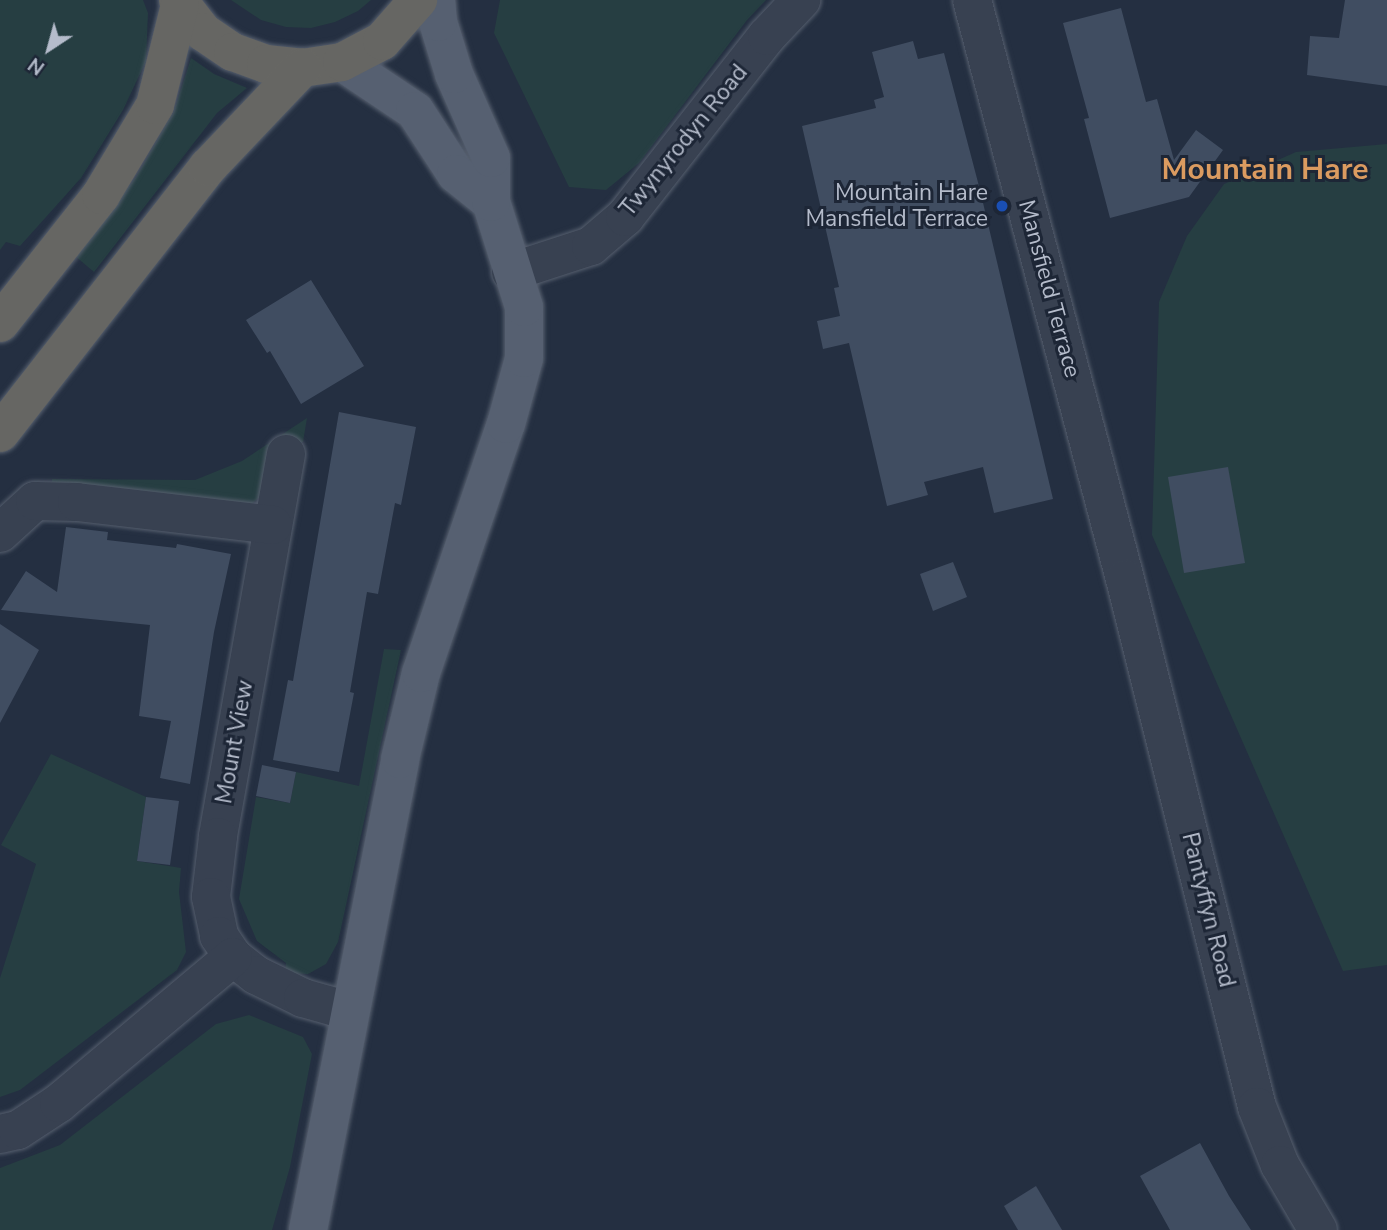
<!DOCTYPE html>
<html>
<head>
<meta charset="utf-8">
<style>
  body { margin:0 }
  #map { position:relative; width:1387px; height:1230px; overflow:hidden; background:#242f41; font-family:"Nunito Sans",sans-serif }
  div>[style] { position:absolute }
  .green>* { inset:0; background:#263e42 }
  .building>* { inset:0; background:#404d61 }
  .roads { filter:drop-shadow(0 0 2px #565f6e) drop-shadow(0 0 2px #565f6e) }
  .minor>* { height:38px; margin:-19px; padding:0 19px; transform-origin:19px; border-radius:19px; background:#384151 }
  .tertiary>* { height:38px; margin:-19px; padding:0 19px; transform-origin:19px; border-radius:19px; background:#384151 }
  .primary>* { height:38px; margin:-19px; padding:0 19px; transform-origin:19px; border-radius:19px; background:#566071 }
  .trunk>* { height:38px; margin:-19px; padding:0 19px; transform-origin:19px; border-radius:19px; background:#666663 }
  .dots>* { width:19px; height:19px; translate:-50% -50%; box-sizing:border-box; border:4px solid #1d2636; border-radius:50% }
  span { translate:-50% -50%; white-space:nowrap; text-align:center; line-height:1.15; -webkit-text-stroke:6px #1d2636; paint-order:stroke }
  .street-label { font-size:23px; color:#b5bccb }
  .poi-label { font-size:23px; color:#b5bccb }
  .right { translate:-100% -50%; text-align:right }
  .district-label { font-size:30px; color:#db9b60; font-weight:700 }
  .north { position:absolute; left:14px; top:14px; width:70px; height:70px; -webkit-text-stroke:5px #1d2636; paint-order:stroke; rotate:216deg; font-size:19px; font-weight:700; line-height:28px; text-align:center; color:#b5bccb }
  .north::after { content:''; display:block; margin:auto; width:24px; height:32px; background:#b5bccb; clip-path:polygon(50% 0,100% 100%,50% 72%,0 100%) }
</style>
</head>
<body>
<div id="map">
  <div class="green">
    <div style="clip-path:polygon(0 0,143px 0,148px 13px,146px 61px,123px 110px,81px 178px,20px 246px,6px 242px,0 250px)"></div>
    <div style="clip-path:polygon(231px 0,371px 0,358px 11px,335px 22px,311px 28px,286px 27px,261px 20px)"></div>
    <div style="clip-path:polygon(500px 0,766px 0,747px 20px,639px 163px,606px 190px,569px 187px,494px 33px)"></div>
    <div style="clip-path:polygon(191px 58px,214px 74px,247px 88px,217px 113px,94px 272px,75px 256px,136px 177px,174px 111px)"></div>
    <div style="clip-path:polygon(1387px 144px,1387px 965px,1343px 971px,1152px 535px,1159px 302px,1187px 236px,1224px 184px,1296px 152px)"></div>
    <div style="clip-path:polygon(307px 418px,303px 442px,278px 444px,270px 488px,247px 508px,52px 487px,52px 479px,195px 480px,242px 461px)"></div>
    <div style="clip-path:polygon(384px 649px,401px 650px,338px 942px,326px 964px,308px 974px,285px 973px,286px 963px,257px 941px,239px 899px,256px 797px,290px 803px,296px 772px,359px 786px)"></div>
    <div style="clip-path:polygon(51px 754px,146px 797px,137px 861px,181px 868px,179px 892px,186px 952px,177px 970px,20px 1090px,0 1097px,0 978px,36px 864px,1px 845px)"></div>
    <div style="clip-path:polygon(249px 1015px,303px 1037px,312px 1054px,290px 1167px,272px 1230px,0 1230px,0 1168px,60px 1145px,216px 1024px)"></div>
  </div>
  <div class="building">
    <div style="clip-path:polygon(1345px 0,1387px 0,1387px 86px,1307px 75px,1310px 36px,1339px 38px)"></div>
    <div style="clip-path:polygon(1121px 8px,1146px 102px,1157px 99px,1174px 160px,1196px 130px,1223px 150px,1189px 197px,1110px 218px,1084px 119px,1089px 118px,1063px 23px)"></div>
    <div style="clip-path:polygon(913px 41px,918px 59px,944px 53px,980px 190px,1053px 499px,994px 513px,983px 467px,924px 482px,928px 495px,887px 506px,849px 343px,823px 349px,817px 321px,840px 316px,834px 288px,839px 287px,802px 126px,876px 108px,874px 100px,884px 97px,872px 52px)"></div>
    <div style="clip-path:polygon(311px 280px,364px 366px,301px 404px,270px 351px,267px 353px,246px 320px)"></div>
    <div style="clip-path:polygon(339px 412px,416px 427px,401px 505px,395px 503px,378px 594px,367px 592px,350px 692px,354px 693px,339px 772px,273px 760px,288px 680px,293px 681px)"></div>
    <div style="clip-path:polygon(1228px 467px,1245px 563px,1184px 573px,1168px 477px)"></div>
    <div style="clip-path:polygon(66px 527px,108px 532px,107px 540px,176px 548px,177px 544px,231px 554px,214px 632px,190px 784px,160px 778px,171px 721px,139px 716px,150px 625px,1px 610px,26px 571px,57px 592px)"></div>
    <div style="clip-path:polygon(953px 562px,967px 597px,933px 611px,920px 574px)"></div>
    <div style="clip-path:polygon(0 624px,39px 650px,0 723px)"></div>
    <div style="clip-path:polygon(262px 765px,296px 772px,290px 803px,256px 796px)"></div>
    <div style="clip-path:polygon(146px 797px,179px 801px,170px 865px,137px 861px)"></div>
    <div style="clip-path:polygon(1200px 1143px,1229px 1196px,1251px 1230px,1170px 1230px,1140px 1176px)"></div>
    <div style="clip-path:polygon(1036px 1186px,1062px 1230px,1018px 1230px,1004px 1206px)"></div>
  </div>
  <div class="roads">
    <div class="minor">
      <div style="left:972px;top:0;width:599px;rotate:75.2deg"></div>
      <div style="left:1125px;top:579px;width:544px;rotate:75.96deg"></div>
      <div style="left:1257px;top:1107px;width:62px;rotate:68.4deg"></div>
      <div style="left:1280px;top:1165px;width:75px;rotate:59.7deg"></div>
      <div style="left:286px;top:454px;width:389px;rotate:100.1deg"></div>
      <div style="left:218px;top:837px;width:60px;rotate:96.7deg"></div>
      <div style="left:211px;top:897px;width:40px;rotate:78deg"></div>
      <div style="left:219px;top:936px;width:25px;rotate:56deg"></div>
      <div style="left:233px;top:957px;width:29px;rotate:38deg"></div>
      <div style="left:256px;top:975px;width:52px;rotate:26.1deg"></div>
      <div style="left:303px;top:998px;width:48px;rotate:15.8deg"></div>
      <div style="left:0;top:533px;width:47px;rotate:-42.4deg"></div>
      <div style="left:35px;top:501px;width:42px;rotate:1.4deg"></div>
      <div style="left:77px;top:502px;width:197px;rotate:6.7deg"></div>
      <div style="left:0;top:1134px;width:18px;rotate:-13deg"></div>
      <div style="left:18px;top:1130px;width:49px;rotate:-33.4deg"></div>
      <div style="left:59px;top:1103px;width:227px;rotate:-40deg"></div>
    </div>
    <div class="tertiary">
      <div style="left:511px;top:272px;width:84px;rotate:-18deg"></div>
      <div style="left:591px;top:246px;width:45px;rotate:-40.5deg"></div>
      <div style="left:625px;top:217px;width:230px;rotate:-51.9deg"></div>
      <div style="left:767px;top:36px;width:50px;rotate:-46.6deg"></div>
    </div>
    <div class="primary">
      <div style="left:342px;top:62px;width:88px;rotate:33.9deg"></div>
      <div style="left:415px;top:111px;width:75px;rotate:56.9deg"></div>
      <div style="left:456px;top:174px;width:45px;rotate:38.7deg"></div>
      <div style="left:308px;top:1230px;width:480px;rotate:-78.9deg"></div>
      <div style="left:400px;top:759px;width:89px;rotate:-76.3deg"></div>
      <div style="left:421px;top:673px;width:263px;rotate:-71.2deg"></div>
      <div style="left:506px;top:424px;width:68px;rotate:-74.7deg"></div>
      <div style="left:524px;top:358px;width:51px;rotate:-90deg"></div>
      <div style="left:524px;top:307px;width:110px;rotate:-107.4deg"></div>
      <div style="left:491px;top:202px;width:44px;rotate:-90deg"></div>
      <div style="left:491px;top:158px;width:92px;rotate:-113.8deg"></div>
      <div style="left:454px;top:74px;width:54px;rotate:-107.1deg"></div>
      <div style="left:438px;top:22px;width:22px;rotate:-95deg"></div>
    </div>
    <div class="trunk">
      <div style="left:178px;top:0;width:41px;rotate:52deg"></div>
      <div style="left:203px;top:32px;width:36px;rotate:34deg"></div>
      <div style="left:233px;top:52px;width:35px;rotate:20deg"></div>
      <div style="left:266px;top:64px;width:36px;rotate:6deg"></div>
      <div style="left:302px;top:68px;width:40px;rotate:-8.5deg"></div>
      <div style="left:342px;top:62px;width:45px;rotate:-27.7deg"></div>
      <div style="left:382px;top:41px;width:55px;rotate:-48.7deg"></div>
      <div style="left:0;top:323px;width:163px;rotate:-51.7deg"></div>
      <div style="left:101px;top:195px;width:105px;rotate:-59deg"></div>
      <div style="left:155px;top:105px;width:103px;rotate:-76deg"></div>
      <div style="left:0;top:433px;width:338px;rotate:-52deg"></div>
      <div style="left:208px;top:167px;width:137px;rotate:-46.5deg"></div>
    </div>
  </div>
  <div class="dots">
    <div style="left:1002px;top:206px;background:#1a4fb4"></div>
  </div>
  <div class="street-label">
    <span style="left:684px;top:141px;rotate:-51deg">Twynyrodyn Road</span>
    <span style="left:1049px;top:289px;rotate:75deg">Mansfield Terrace</span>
    <span style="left:235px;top:742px;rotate:-80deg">Mount View</span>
    <span style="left:1208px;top:910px;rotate:76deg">Pantyffyn Road</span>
  </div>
  <div class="poi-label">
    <span class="right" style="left:988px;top:206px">Mountain Hare<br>Mansfield Terrace</span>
  </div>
  <div class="district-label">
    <span style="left:1265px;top:170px">Mountain Hare</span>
  </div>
  <div class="north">N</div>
</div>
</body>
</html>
